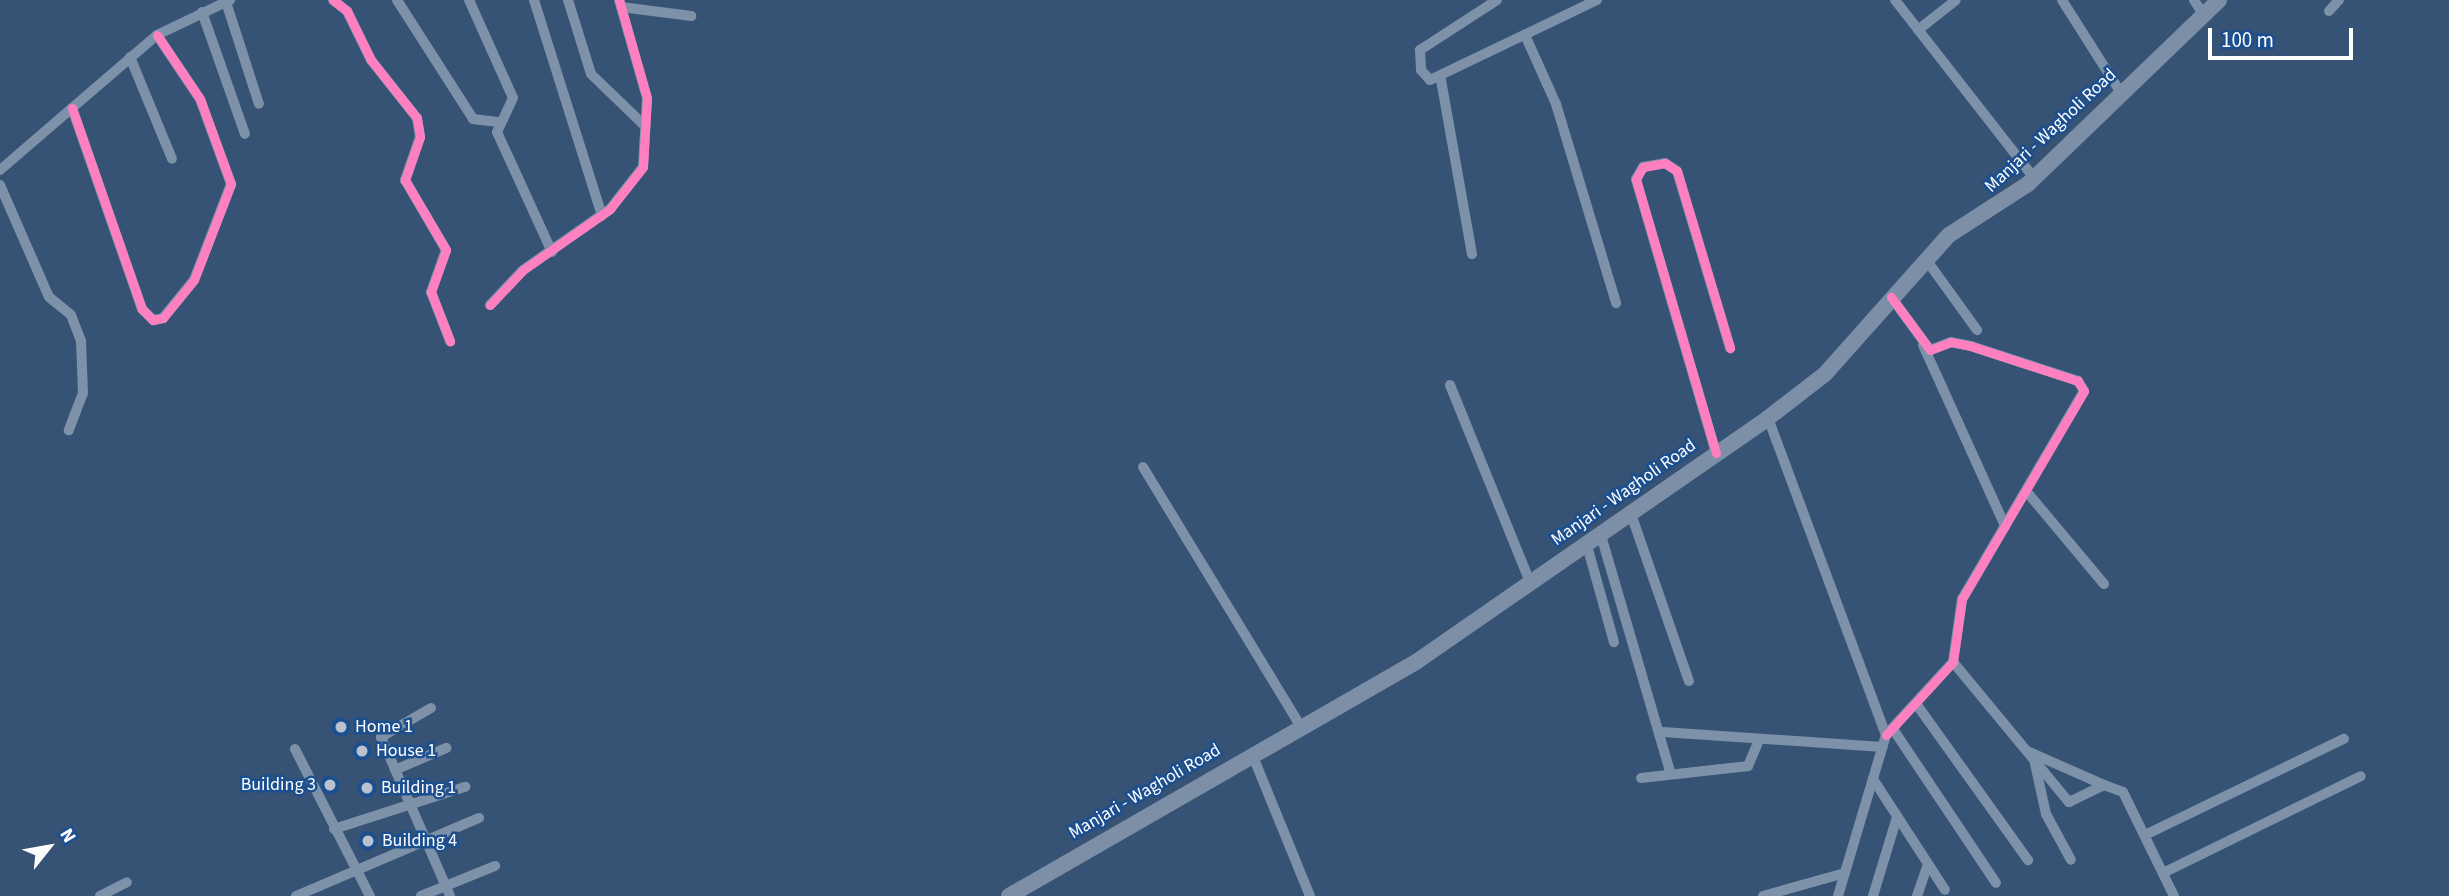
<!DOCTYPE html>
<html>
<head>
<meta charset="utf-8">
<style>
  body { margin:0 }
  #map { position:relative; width:2449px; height:896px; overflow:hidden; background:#365274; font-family:"Source Sans 3",sans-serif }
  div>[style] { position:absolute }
  .minor>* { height:10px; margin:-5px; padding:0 5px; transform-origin:5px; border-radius:5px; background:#7d92a8 }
  .primary>* { height:16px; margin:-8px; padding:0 8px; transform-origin:8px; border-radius:8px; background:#7d8ea7 }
  .cycleway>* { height:9px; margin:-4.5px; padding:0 4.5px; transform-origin:4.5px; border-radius:4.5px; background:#ff80c0 }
  .dots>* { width:19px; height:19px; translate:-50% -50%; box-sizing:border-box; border:4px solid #1b4f8f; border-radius:50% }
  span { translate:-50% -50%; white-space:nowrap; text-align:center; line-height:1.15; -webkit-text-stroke:5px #1b4f8f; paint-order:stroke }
  .street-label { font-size:18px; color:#fff }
  .poi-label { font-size:18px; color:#fff }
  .left { translate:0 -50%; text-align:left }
  .right { translate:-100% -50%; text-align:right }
  .north { position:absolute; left:14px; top:812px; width:70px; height:70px; -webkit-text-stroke:5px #1b4f8f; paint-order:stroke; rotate:59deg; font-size:19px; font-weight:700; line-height:28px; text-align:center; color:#fff }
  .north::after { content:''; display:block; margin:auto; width:24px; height:32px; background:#fff; clip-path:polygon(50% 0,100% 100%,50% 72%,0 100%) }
  .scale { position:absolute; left:2208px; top:28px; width:145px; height:32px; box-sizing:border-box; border:4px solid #fff; border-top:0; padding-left:9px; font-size:21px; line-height:24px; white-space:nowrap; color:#fff; -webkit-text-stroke:5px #1b4f8f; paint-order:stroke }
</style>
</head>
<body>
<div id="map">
  <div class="minor">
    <div style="left:333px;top:0;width:18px;rotate:38deg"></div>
    <div style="left:347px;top:11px;width:55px;rotate:63.9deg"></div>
    <div style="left:371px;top:60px;width:74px;rotate:51.6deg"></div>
    <div style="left:417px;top:118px;width:19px;rotate:81deg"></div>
    <div style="left:420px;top:137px;width:46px;rotate:109.2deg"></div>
    <div style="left:405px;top:180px;width:81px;rotate:59.6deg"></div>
    <div style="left:446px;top:250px;width:45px;rotate:109.7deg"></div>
    <div style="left:431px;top:292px;width:53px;rotate:68.8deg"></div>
    <div style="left:397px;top:0;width:141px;rotate:57.4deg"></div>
    <div style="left:473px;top:119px;width:23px;rotate:7deg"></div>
    <div style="left:469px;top:0;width:107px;rotate:65.8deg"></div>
    <div style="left:513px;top:98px;width:38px;rotate:115deg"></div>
    <div style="left:497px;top:132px;width:132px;rotate:65.4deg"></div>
    <div style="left:534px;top:0;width:226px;rotate:72.5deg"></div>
    <div style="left:568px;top:0;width:77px;rotate:72.7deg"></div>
    <div style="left:591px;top:74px;width:74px;rotate:43.9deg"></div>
    <div style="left:1497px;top:0;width:92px;rotate:147deg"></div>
    <div style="left:1420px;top:50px;width:20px;rotate:87deg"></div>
    <div style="left:1421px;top:70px;width:13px;rotate:48deg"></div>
    <div style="left:1430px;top:80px;width:185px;rotate:-25.6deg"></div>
    <div style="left:1895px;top:0;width:226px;rotate:52deg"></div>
    <div style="left:2062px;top:0;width:110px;rotate:57.6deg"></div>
    <div style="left:2194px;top:0;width:17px;rotate:57deg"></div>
    <div style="left:226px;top:2px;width:107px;rotate:72.1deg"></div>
    <div style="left:621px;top:7px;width:71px;rotate:7.3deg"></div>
    <div style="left:2329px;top:11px;width:15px;rotate:-48deg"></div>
    <div style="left:202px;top:12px;width:129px;rotate:70.6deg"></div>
    <div style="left:1918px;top:30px;width:48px;rotate:-38.3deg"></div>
    <div style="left:1525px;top:35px;width:76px;rotate:65.8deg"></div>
    <div style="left:1556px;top:104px;width:208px;rotate:73.2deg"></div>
    <div style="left:130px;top:57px;width:110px;rotate:67.6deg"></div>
    <div style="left:1441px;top:80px;width:177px;rotate:79.9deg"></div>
    <div style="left:72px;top:108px;width:213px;rotate:70.8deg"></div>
    <div style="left:142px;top:309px;width:16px;rotate:45deg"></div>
    <div style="left:153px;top:320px;width:10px;rotate:-11deg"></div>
    <div style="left:163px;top:318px;width:49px;rotate:-50.8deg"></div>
    <div style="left:194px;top:280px;width:103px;rotate:-68.9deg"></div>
    <div style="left:231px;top:184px;width:90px;rotate:-110deg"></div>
    <div style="left:200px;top:99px;width:77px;rotate:-123.9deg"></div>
    <div style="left:0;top:170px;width:207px;rotate:-40.7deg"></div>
    <div style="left:157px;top:35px;width:81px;rotate:-25.6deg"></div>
    <div style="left:0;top:185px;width:122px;rotate:66.4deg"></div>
    <div style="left:49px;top:297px;width:28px;rotate:39deg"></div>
    <div style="left:71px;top:315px;width:28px;rotate:69deg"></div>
    <div style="left:81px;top:341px;width:52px;rotate:87.8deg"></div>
    <div style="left:83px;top:393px;width:40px;rotate:111deg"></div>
    <div style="left:1925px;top:258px;width:89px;rotate:54.2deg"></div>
    <div style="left:490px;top:305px;width:48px;rotate:-46.7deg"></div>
    <div style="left:523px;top:270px;width:106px;rotate:-35deg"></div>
    <div style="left:610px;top:209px;width:53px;rotate:-51.8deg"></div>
    <div style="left:643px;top:167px;width:69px;rotate:-86.7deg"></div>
    <div style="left:647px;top:98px;width:102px;rotate:-105.9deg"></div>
    <div style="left:1923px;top:345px;width:199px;rotate:65.6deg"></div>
    <div style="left:1450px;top:385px;width:213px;rotate:67.9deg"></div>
    <div style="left:1768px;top:418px;width:338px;rotate:69.6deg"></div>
    <div style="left:1886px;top:735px;width:168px;rotate:106.6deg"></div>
    <div style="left:1716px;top:453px;width:285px;rotate:-106.3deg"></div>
    <div style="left:1636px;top:179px;width:14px;rotate:-60deg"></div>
    <div style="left:1643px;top:167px;width:22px;rotate:-10deg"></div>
    <div style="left:1665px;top:163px;width:14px;rotate:34deg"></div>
    <div style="left:1677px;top:171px;width:185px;rotate:73.3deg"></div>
    <div style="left:1143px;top:467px;width:302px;rotate:58.7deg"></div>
    <div style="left:2027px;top:492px;width:120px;rotate:50.1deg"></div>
    <div style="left:1630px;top:511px;width:180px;rotate:70.9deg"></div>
    <div style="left:1600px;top:532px;width:250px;rotate:73.7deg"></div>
    <div style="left:1586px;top:542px;width:104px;rotate:74.4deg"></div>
    <div style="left:1953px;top:662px;width:182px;rotate:50.4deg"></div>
    <div style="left:2069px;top:802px;width:39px;rotate:-26deg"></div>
    <div style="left:2104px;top:785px;width:20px;rotate:20deg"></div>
    <div style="left:2123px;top:792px;width:116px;rotate:63.9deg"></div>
    <div style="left:1917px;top:705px;width:191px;rotate:54.4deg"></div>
    <div style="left:431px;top:708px;width:58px;rotate:149.9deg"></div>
    <div style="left:381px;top:737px;width:173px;rotate:66.5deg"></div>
    <div style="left:1893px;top:729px;width:185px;rotate:56.2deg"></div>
    <div style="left:1663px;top:732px;width:220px;rotate:3.9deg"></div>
    <div style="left:1886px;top:735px;width:99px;rotate:-47.5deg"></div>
    <div style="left:1953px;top:662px;width:64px;rotate:-81.9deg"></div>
    <div style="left:1962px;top:599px;width:241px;rotate:-59.6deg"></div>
    <div style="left:2084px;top:391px;width:12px;rotate:-121deg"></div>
    <div style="left:2078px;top:381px;width:113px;rotate:-161.9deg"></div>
    <div style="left:1971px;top:346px;width:20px;rotate:-169deg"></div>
    <div style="left:1951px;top:342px;width:22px;rotate:159deg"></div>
    <div style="left:1930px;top:350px;width:66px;rotate:-126.3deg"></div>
    <div style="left:295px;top:749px;width:165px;rotate:63deg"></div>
    <div style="left:2027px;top:751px;width:84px;rotate:23.8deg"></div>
    <div style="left:1252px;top:754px;width:153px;rotate:67.8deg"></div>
    <div style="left:2035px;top:764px;width:51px;rotate:77.6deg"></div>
    <div style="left:2046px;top:814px;width:52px;rotate:61.5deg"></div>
    <div style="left:395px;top:770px;width:56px;rotate:-23.3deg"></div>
    <div style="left:1641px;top:778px;width:108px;rotate:-6.4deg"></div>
    <div style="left:1748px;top:766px;width:26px;rotate:-67deg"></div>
    <div style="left:1873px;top:779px;width:132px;rotate:57deg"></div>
    <div style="left:334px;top:829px;width:138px;rotate:-17.8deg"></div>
    <div style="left:2145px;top:835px;width:221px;rotate:-25.8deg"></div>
    <div style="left:2163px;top:873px;width:220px;rotate:-26.1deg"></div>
    <div style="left:100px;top:896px;width:30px;rotate:-27deg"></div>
    <div style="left:296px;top:896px;width:199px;rotate:-23.1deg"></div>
    <div style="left:421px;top:896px;width:80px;rotate:-22.1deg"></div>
    <div style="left:1763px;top:896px;width:85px;rotate:-15.7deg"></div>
    <div style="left:1873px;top:896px;width:83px;rotate:-73.1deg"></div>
    <div style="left:1917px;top:896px;width:34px;rotate:-71deg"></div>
  </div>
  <div class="primary">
    <div style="left:1009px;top:896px;width:469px;rotate:-29.9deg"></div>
    <div style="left:1416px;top:662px;width:428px;rotate:-34.7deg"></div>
    <div style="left:1768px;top:418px;width:72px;rotate:-37.7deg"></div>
    <div style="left:1825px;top:374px;width:186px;rotate:-48.3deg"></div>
    <div style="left:1949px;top:235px;width:94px;rotate:-32.8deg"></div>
    <div style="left:2028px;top:184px;width:265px;rotate:-43.9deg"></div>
  </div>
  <div class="cycleway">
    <div style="left:333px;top:0;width:18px;rotate:38deg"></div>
    <div style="left:347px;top:11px;width:55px;rotate:63.9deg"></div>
    <div style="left:371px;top:60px;width:74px;rotate:51.6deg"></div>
    <div style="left:417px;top:118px;width:19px;rotate:81deg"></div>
    <div style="left:420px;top:137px;width:46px;rotate:109.2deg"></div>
    <div style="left:405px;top:180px;width:81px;rotate:59.6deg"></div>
    <div style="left:446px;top:250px;width:45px;rotate:109.7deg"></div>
    <div style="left:431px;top:292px;width:53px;rotate:68.8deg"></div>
    <div style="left:72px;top:108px;width:213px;rotate:70.8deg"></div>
    <div style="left:142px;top:309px;width:16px;rotate:45deg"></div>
    <div style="left:153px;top:320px;width:10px;rotate:-11deg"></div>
    <div style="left:163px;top:318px;width:49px;rotate:-50.8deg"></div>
    <div style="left:194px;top:280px;width:103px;rotate:-68.9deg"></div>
    <div style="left:231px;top:184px;width:90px;rotate:-110deg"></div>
    <div style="left:200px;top:99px;width:77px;rotate:-123.9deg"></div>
    <div style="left:490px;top:305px;width:48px;rotate:-46.7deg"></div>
    <div style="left:523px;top:270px;width:106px;rotate:-35deg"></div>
    <div style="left:610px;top:209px;width:53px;rotate:-51.8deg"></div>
    <div style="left:643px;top:167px;width:69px;rotate:-86.7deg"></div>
    <div style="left:647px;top:98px;width:102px;rotate:-105.9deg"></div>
    <div style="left:1716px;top:453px;width:285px;rotate:-106.3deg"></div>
    <div style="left:1636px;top:179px;width:14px;rotate:-60deg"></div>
    <div style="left:1643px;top:167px;width:22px;rotate:-10deg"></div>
    <div style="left:1665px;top:163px;width:14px;rotate:34deg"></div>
    <div style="left:1677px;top:171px;width:185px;rotate:73.3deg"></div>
    <div style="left:1886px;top:735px;width:99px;rotate:-47.5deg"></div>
    <div style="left:1953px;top:662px;width:64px;rotate:-81.9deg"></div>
    <div style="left:1962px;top:599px;width:241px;rotate:-59.6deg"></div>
    <div style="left:2084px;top:391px;width:12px;rotate:-121deg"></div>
    <div style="left:2078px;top:381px;width:113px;rotate:-161.9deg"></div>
    <div style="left:1971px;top:346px;width:20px;rotate:-169deg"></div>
    <div style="left:1951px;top:342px;width:22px;rotate:159deg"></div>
    <div style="left:1930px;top:350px;width:66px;rotate:-126.3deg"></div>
  </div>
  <div class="dots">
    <div style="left:341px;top:727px;background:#b9c2ce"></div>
    <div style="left:362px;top:751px;background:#b9c2ce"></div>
    <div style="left:330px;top:785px;background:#b9c2ce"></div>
    <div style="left:367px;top:788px;background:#b9c2ce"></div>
    <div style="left:368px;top:841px;background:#b9c2ce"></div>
  </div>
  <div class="street-label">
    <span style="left:2051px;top:131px;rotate:-43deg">Manjari - Wagholi Road</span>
    <span style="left:1624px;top:493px;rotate:-35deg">Manjari - Wagholi Road</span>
    <span style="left:1145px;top:792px;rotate:-30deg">Manjari - Wagholi Road</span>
  </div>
  <div class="poi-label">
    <span class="left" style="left:355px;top:727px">Home 1</span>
    <span class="left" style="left:376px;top:751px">House 1</span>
    <span class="right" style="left:316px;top:785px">Building 3</span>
    <span class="left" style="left:381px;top:788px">Building 1</span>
    <span class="left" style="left:382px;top:841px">Building 4</span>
  </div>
  <div class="north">N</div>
  <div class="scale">100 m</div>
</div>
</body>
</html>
